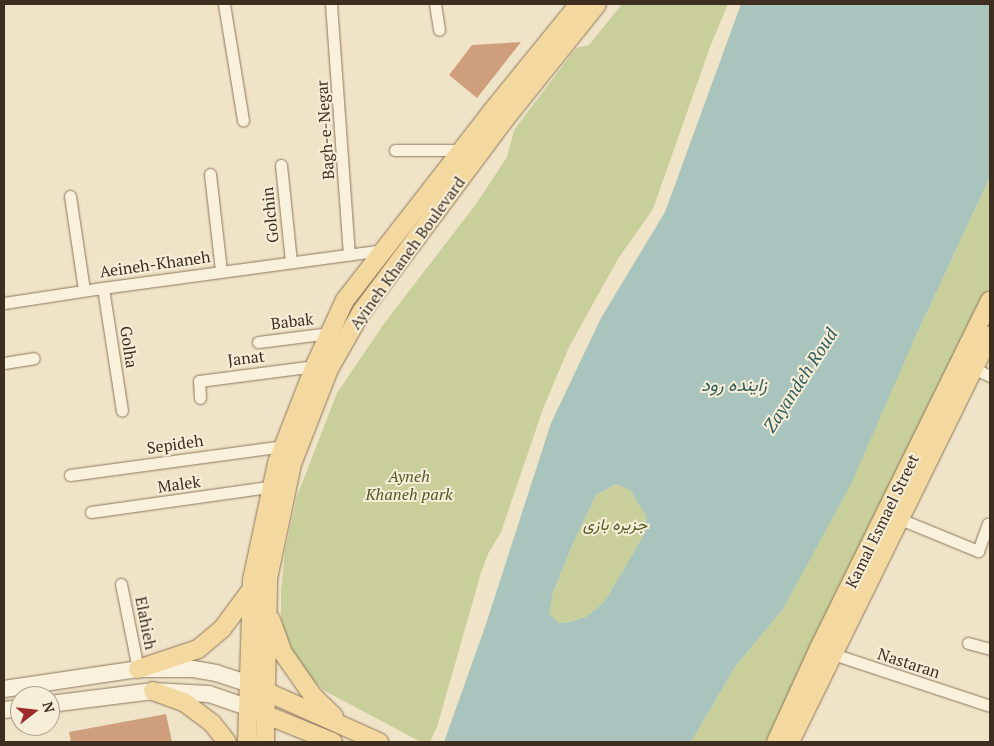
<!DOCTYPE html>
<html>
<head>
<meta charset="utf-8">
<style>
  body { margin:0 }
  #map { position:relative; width:994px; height:746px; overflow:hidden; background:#f0e4c8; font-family:"PT Serif",Vazirmatn,serif }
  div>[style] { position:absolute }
  .green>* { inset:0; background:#c9cf9b }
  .water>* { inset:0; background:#a9c4bc }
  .building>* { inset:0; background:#cf9f7d }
  .roads { filter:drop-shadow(0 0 1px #8d765c) drop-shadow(0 0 1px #8d765c) }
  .minor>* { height:11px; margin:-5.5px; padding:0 5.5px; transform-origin:5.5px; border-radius:5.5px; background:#faf1dc }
  .secondary>* { height:16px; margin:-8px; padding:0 8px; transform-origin:8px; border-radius:8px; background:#faf1dc }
  .primary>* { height:18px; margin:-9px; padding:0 9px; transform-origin:9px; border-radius:9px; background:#f3d9a0 }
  span { translate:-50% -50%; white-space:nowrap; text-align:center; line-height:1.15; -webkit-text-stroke:4px #f7eed8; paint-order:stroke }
  .street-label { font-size:16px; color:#3d2e20 }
  .park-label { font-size:16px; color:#4d5a26; font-style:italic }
  .water-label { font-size:18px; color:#2f5d5a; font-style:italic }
  .frame { position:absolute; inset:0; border:5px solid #3d2e20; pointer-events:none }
  .north { position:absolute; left:10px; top:686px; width:50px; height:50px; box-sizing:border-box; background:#f7eed8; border:1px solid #ada18e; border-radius:50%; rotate:74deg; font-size:14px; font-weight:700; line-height:20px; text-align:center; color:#3d2e20 }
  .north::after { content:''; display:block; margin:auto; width:18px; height:22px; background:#9e2a2b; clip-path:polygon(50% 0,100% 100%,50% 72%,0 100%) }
</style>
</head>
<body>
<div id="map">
  <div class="green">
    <div style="clip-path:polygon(622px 4px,728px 4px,710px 47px,653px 209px,618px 259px,569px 347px,543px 409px,501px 532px,488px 554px,481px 573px,437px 727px,430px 742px,421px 742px,323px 690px,304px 671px,286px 640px,281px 617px,281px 590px,285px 551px,297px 496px,337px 393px,383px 325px,476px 204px,507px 157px,514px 130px,576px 48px,589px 45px)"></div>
    <div style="clip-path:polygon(990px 177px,990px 293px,773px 742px,691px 742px,735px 667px,783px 609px,914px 340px)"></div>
    <div style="clip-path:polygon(616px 484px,630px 490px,646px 516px,645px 533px,605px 601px,586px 617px,569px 622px,558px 623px,548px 614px,553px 593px,571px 548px,596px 495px)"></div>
  </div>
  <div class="water">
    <div style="clip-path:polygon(evenodd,741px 4px,990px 4px,990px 177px,914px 340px,851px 484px,783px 609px,735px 667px,691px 742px,444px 742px,485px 627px,551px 423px,601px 318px,665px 212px,741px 4px,616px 484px,630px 490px,646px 516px,645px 533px,605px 601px,586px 617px,569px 622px,558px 623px,549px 613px,553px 593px,571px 548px,596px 495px,616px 484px)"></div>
  </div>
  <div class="building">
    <div style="clip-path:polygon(521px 42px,477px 98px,449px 75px,472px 45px)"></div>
    <div style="clip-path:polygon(166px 714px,172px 742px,71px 742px,69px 732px)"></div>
  </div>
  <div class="roads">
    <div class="minor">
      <div style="left:224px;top:4px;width:118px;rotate:80.7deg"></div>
      <div style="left:331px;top:4px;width:251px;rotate:85.9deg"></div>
      <div style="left:435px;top:4px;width:26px;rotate:81deg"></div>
      <div style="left:395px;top:150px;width:66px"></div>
      <div style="left:281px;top:165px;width:97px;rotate:84.1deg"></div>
      <div style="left:210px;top:174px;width:98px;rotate:83.5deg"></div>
      <div style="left:70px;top:196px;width:95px;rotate:81.5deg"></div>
      <div style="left:103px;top:288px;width:124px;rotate:81.2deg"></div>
      <div style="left:4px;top:303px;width:92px;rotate:-8.7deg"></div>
      <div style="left:95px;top:289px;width:292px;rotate:-7.7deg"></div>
      <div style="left:258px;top:342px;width:73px;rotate:-7.1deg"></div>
      <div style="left:4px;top:363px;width:30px;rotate:-9deg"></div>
      <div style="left:975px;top:369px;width:17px;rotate:25deg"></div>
      <div style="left:200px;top:398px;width:17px;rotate:-93deg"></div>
      <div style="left:199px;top:381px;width:117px;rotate:-7.4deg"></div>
      <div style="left:70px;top:475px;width:216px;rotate:-7.7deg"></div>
      <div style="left:91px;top:512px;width:181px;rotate:-8deg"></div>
      <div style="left:895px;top:517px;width:90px;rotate:22.3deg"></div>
      <div style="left:978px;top:551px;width:29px;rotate:-70deg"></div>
      <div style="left:988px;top:524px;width:2px;rotate:27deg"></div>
      <div style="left:121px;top:584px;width:87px;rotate:78.7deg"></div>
      <div style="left:968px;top:643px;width:23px;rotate:15deg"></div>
      <div style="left:827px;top:652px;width:172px;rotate:18.3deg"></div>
    </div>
    <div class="secondary">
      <div style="left:4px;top:689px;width:135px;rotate:-8.5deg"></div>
      <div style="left:138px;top:669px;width:55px"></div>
      <div style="left:193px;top:669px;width:23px;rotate:10deg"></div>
      <div style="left:216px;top:673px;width:35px;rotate:18deg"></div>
      <div style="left:50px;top:704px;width:104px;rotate:-7.2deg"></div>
      <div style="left:153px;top:691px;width:56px;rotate:3.1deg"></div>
      <div style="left:209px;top:694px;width:40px;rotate:18.9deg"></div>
      <div style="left:4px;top:710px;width:16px;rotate:-7deg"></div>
    </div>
    <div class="primary">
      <div style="left:271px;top:620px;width:35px;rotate:70deg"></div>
      <div style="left:283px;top:653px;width:52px;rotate:55.1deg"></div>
      <div style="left:313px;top:696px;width:29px;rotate:44deg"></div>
      <div style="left:138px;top:669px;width:63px;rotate:-18.4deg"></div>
      <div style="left:198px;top:649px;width:31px;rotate:-40deg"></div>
      <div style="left:222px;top:629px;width:49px;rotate:-53.4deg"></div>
      <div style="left:256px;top:687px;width:135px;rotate:24.1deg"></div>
      <div style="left:153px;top:691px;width:33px;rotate:20deg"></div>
      <div style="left:184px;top:702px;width:35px;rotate:37deg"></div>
      <div style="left:212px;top:723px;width:24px;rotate:52deg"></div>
      <div style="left:257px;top:711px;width:82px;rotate:22.2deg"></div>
      <div style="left:247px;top:742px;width:162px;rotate:-88.2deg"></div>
      <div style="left:252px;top:580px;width:120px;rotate:-77.9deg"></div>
      <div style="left:277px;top:463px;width:107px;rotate:-68.7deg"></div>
      <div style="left:316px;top:363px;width:69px;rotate:-65.3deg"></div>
      <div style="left:345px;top:300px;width:239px;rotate:-52.1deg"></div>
      <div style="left:492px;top:111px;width:138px;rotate:-50.9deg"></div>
      <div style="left:265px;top:742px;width:163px;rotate:-88.9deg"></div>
      <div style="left:268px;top:579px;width:117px;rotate:-78.2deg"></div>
      <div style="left:292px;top:464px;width:102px;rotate:-68.7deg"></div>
      <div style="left:329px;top:369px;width:67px;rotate:-60.4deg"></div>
      <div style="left:362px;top:311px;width:239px;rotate:-53.3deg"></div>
      <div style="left:505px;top:119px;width:147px;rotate:-51.3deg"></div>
      <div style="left:776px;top:742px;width:103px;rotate:-65.4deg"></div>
      <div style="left:819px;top:648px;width:387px;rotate:-63.8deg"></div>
      <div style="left:790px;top:742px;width:453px;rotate:-63.8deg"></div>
    </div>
  </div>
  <div class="street-label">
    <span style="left:325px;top:130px;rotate:-94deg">Bagh-e-Negar</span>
    <span style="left:270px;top:215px;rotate:-96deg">Golchin</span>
    <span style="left:407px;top:253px;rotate:-54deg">Ayineh Khaneh Boulevard</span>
    <span style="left:155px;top:264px;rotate:-8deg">Aeineh-Khaneh</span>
    <span style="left:292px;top:321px;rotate:-7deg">Babak</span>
    <span style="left:129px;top:347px;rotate:81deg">Golha</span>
    <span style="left:246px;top:358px;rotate:-7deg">Janat</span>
    <span style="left:175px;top:444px;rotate:-8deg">Sepideh</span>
    <span style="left:179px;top:484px;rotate:-8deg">Malek</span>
    <span style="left:882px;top:521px;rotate:-64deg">Kamal Esmael Street</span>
    <span style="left:146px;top:623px;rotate:79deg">Elahieh</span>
    <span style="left:909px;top:663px;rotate:18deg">Nastaran</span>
  </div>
  <div class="park-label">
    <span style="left:409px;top:485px">Ayneh<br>Khaneh park</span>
    <span style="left:615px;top:524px">جزیره بازی</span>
  </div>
  <div class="water-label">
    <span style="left:800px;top:380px;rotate:-57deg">Zayandeh Roud</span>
    <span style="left:734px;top:384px">زاینده رود</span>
  </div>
  <div class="frame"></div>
  <div class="north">N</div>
</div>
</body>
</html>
